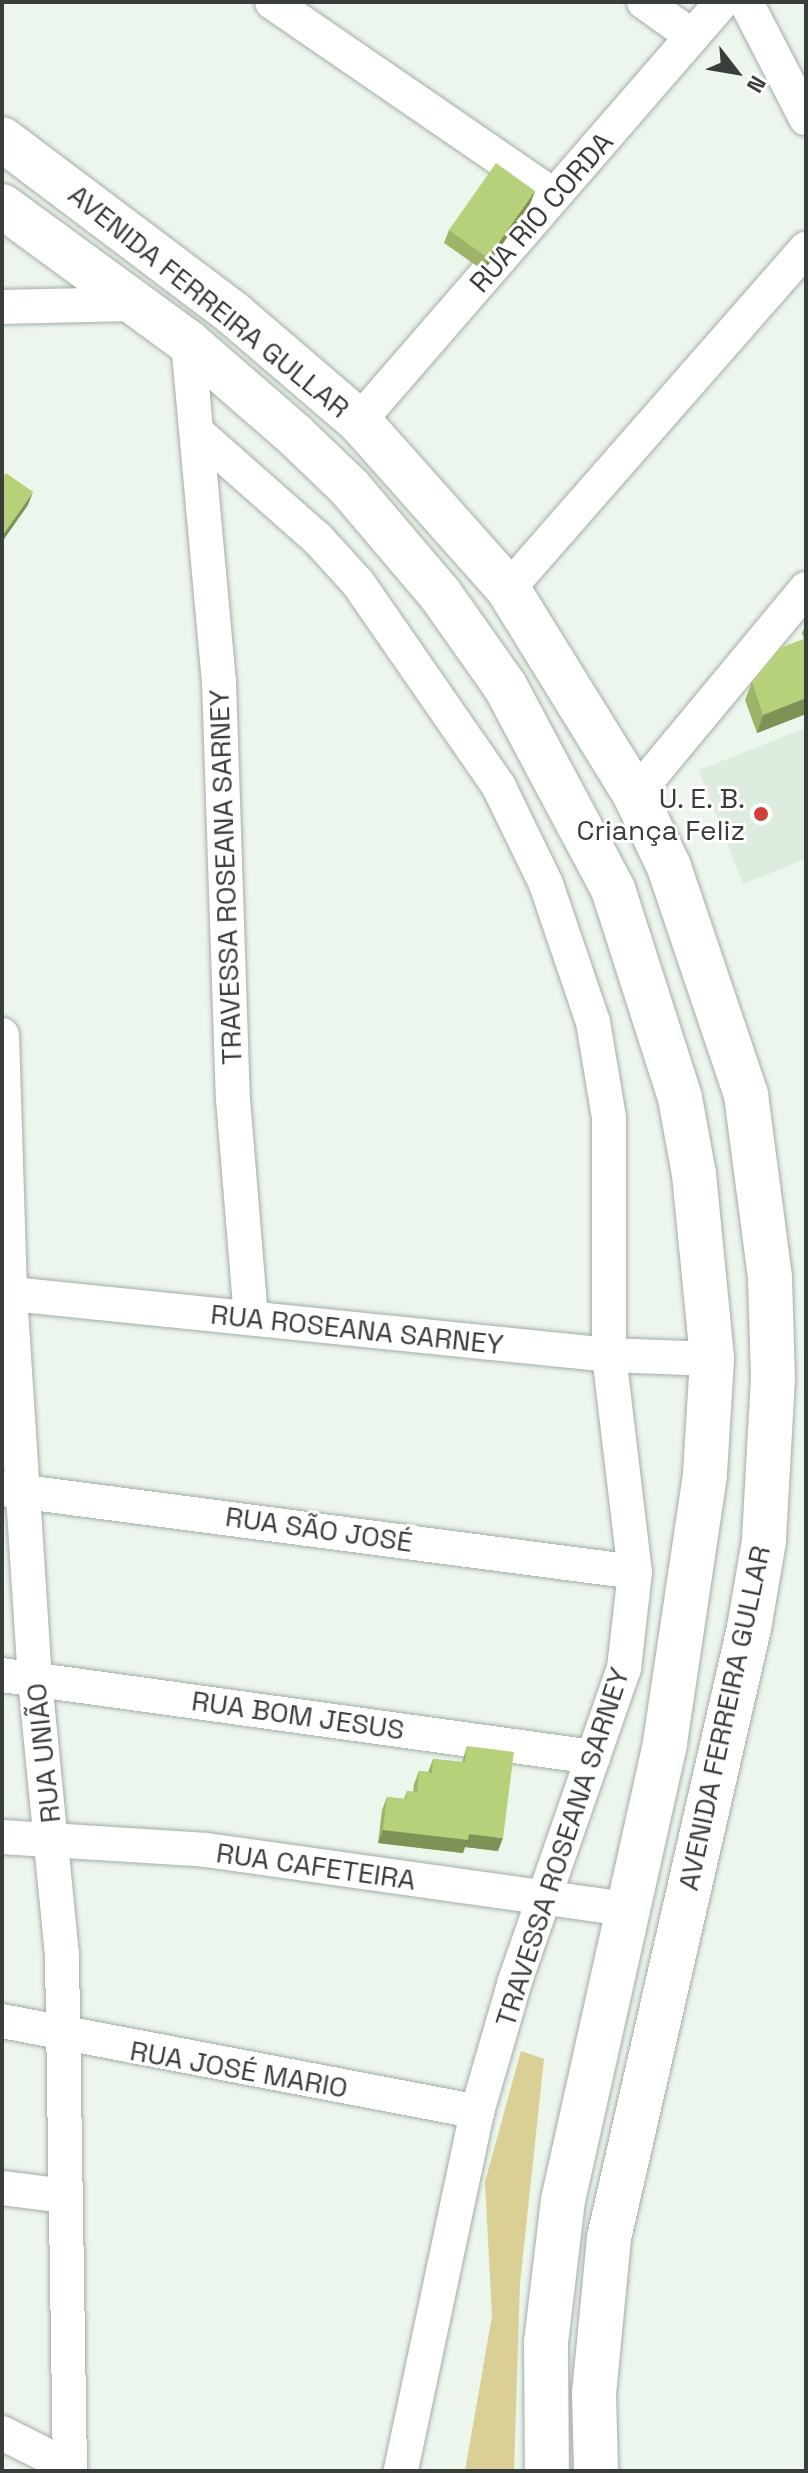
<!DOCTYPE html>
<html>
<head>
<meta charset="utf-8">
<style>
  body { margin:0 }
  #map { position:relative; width:808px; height:2473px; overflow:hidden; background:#ecf6ed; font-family:"Space Grotesk",sans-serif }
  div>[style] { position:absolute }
  .built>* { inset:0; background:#ddecde }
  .green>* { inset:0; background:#dacf94 }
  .roads { filter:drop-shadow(0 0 2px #a3ada4) drop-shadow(0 0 2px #a3ada4) }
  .street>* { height:34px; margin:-17px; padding:0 17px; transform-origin:17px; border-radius:17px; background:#fff }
  .secondary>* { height:44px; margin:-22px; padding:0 22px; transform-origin:22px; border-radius:22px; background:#fff }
  .wall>* { inset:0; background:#9db469 }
  .shaded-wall>* { inset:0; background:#7f9255 }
  .building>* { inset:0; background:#b6d17a }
  .dots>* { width:22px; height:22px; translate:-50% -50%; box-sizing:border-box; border:4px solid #fff; border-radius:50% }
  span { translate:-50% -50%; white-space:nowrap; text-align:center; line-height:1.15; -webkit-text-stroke:6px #fff; paint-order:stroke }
  .street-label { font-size:28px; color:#3a3e3b }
  .poi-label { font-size:28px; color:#3a3e3b }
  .right { translate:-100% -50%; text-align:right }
  .frame { position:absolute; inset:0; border:4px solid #3a3e3b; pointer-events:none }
  .north { position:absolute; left:696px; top:32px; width:80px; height:80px; -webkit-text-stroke:6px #fff; paint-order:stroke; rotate:121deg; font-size:22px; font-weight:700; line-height:32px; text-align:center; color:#3a3e3b }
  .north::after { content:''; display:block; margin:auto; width:28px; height:36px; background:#3a3e3b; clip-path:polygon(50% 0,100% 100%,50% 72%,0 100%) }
</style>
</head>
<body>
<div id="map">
  <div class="built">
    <div style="clip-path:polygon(806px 728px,806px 859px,743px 884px,699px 770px)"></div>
  </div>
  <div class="green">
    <div style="clip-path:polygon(521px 2051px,544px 2059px,520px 2283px,514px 2471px,465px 2471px,492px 2316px,485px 2182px)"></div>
  </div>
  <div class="roads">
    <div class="street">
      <div style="left:272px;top:2px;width:342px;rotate:34.5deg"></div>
      <div style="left:644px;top:2px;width:59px;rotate:35.3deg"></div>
      <div style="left:746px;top:2px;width:131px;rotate:62.7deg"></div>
      <div style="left:2px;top:307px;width:136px;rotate:-1.3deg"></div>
      <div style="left:188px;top:342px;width:340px;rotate:84.8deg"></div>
      <div style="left:219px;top:681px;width:418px;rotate:88.1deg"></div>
      <div style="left:233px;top:1099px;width:220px;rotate:85.3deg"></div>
      <div style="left:359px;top:421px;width:554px;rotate:-49.1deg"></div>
      <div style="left:200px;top:435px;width:156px;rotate:41.4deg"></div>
      <div style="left:317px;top:538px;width:61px;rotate:47.7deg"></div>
      <div style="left:358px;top:583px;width:248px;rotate:55.3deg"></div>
      <div style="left:499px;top:787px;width:108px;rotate:64.1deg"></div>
      <div style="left:546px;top:884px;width:146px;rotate:71.2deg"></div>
      <div style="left:593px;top:1022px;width:97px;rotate:80.5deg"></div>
      <div style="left:609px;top:1118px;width:237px;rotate:90deg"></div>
      <div style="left:609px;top:1355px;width:219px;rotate:83.2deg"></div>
      <div style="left:635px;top:1572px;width:97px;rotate:96.5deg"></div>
      <div style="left:624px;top:1668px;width:331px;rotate:109.2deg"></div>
      <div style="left:515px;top:1981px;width:136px;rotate:106.2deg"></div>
      <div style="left:477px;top:2112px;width:367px;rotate:102deg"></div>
      <div style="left:508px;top:589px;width:452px;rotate:-48.8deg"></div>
      <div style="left:635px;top:795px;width:268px;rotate:-50.3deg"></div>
      <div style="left:2px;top:1035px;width:259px;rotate:88.2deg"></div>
      <div style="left:10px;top:1294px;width:387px;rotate:86.3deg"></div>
      <div style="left:35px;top:1680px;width:276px;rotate:84.4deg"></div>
      <div style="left:62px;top:1955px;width:516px;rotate:89.11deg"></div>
      <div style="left:2px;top:1293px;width:610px;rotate:5.83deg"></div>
      <div style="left:609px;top:1355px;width:103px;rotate:2.2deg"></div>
      <div style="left:2px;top:1489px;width:638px;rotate:7.47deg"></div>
      <div style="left:2px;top:1675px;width:597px;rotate:7.9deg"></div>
      <div style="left:2px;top:1837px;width:204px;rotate:3.6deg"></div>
      <div style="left:206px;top:1850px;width:426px;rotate:8deg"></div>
      <div style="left:2px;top:2021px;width:484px;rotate:10.8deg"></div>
      <div style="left:2px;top:2188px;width:64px;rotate:7.1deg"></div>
      <div style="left:2px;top:2433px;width:76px;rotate:26.6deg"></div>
    </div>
    <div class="secondary">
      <div style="left:2px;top:139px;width:291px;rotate:37deg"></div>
      <div style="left:234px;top:314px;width:165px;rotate:40.6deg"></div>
      <div style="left:359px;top:421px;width:225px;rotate:48.4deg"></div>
      <div style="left:508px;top:589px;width:242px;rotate:58.3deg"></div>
      <div style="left:635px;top:795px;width:80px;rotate:64.7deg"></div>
      <div style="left:669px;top:867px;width:241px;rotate:71.3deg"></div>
      <div style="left:746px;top:1095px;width:185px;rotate:82.5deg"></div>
      <div style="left:770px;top:1278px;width:100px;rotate:88.3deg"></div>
      <div style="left:773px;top:1378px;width:163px;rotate:93.2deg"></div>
      <div style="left:764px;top:1541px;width:88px;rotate:99.8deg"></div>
      <div style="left:749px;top:1628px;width:626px;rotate:102.93deg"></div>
      <div style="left:609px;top:2238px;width:156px;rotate:95.5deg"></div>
      <div style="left:594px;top:2393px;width:78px;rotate:88.5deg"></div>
      <div style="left:2px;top:206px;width:230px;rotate:36.2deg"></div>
      <div style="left:188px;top:342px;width:142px;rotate:41deg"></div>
      <div style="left:295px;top:435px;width:76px;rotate:43.9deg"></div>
      <div style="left:350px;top:488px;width:139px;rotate:49.7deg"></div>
      <div style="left:440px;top:594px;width:113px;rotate:54.8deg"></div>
      <div style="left:505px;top:686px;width:230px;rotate:62deg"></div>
      <div style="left:613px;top:889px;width:219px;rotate:72.2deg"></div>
      <div style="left:680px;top:1098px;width:77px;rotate:79.6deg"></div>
      <div style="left:694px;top:1174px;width:186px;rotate:84.4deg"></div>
      <div style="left:712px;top:1359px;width:116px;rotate:93.5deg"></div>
      <div style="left:705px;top:1475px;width:272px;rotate:98.5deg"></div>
      <div style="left:665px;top:1744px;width:467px;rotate:102.6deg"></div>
      <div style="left:563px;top:2200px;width:143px;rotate:96.8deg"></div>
      <div style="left:546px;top:2342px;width:129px;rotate:89.6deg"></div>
    </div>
  </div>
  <div class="wall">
    <div style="clip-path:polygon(535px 191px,530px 204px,484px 271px,444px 243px,449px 230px)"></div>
    <div style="clip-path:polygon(806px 623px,806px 714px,757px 733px,745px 700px,752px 682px,804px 639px,802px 633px)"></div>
    <div style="clip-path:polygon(467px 1746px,498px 1851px,465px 1847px,463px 1853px,378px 1843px,382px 1810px,387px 1797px,404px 1799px,407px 1791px,413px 1792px,414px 1784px,419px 1771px,428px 1772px,433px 1759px,462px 1762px)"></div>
  </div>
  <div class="shaded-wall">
    <div style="clip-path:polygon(535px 191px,530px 204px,484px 271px,488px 258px)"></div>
    <div style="clip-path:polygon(33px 492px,28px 505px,2px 542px,2px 536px)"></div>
    <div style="clip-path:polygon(806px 698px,806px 714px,757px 733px,763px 715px)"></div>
    <div style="clip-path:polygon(383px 1830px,469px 1834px,503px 1838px,498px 1851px,465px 1847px,463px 1853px,378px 1843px)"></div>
  </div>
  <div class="building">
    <div style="clip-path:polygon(496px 163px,535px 191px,488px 258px,449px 230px)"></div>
    <div style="clip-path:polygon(6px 473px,33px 492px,2px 536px,2px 479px)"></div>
    <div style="clip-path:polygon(806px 638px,806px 698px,763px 715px,752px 682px,780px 648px)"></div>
    <div style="clip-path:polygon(467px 1746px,514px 1752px,503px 1838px,469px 1834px,468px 1840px,383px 1830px,387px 1797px,406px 1799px,407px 1791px,417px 1792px,419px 1771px,432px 1773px,433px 1759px,465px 1762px)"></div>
  </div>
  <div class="dots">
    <div style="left:761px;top:814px;background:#cf403d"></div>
  </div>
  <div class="street-label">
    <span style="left:541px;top:212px;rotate:-49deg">RUA RIO CORDA</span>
    <span style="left:209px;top:301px;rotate:39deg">AVENIDA FERREIRA GULLAR</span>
    <span style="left:225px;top:877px;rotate:-92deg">TRAVESSA ROSEANA SARNEY</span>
    <span style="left:357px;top:1329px;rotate:6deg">RUA ROSEANA SARNEY</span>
    <span style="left:319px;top:1529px;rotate:8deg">RUA SÃO JOSÉ</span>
    <span style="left:298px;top:1715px;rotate:8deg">RUA BOM JESUS</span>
    <span style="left:724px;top:1718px;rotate:-78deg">AVENIDA FERREIRA GULLAR</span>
    <span style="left:43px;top:1753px;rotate:-96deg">RUA UNIÃO</span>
    <span style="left:562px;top:1847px;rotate:-72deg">TRAVESSA ROSEANA SARNEY</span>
    <span style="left:316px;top:1866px;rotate:8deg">RUA CAFETEIRA</span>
    <span style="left:239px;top:2069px;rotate:10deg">RUA JOSÉ MARIO</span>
  </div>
  <div class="poi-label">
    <span class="right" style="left:745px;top:814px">U. E. B.<br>Criança Feliz</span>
  </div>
  <div class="frame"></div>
  <div class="north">N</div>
</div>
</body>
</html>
